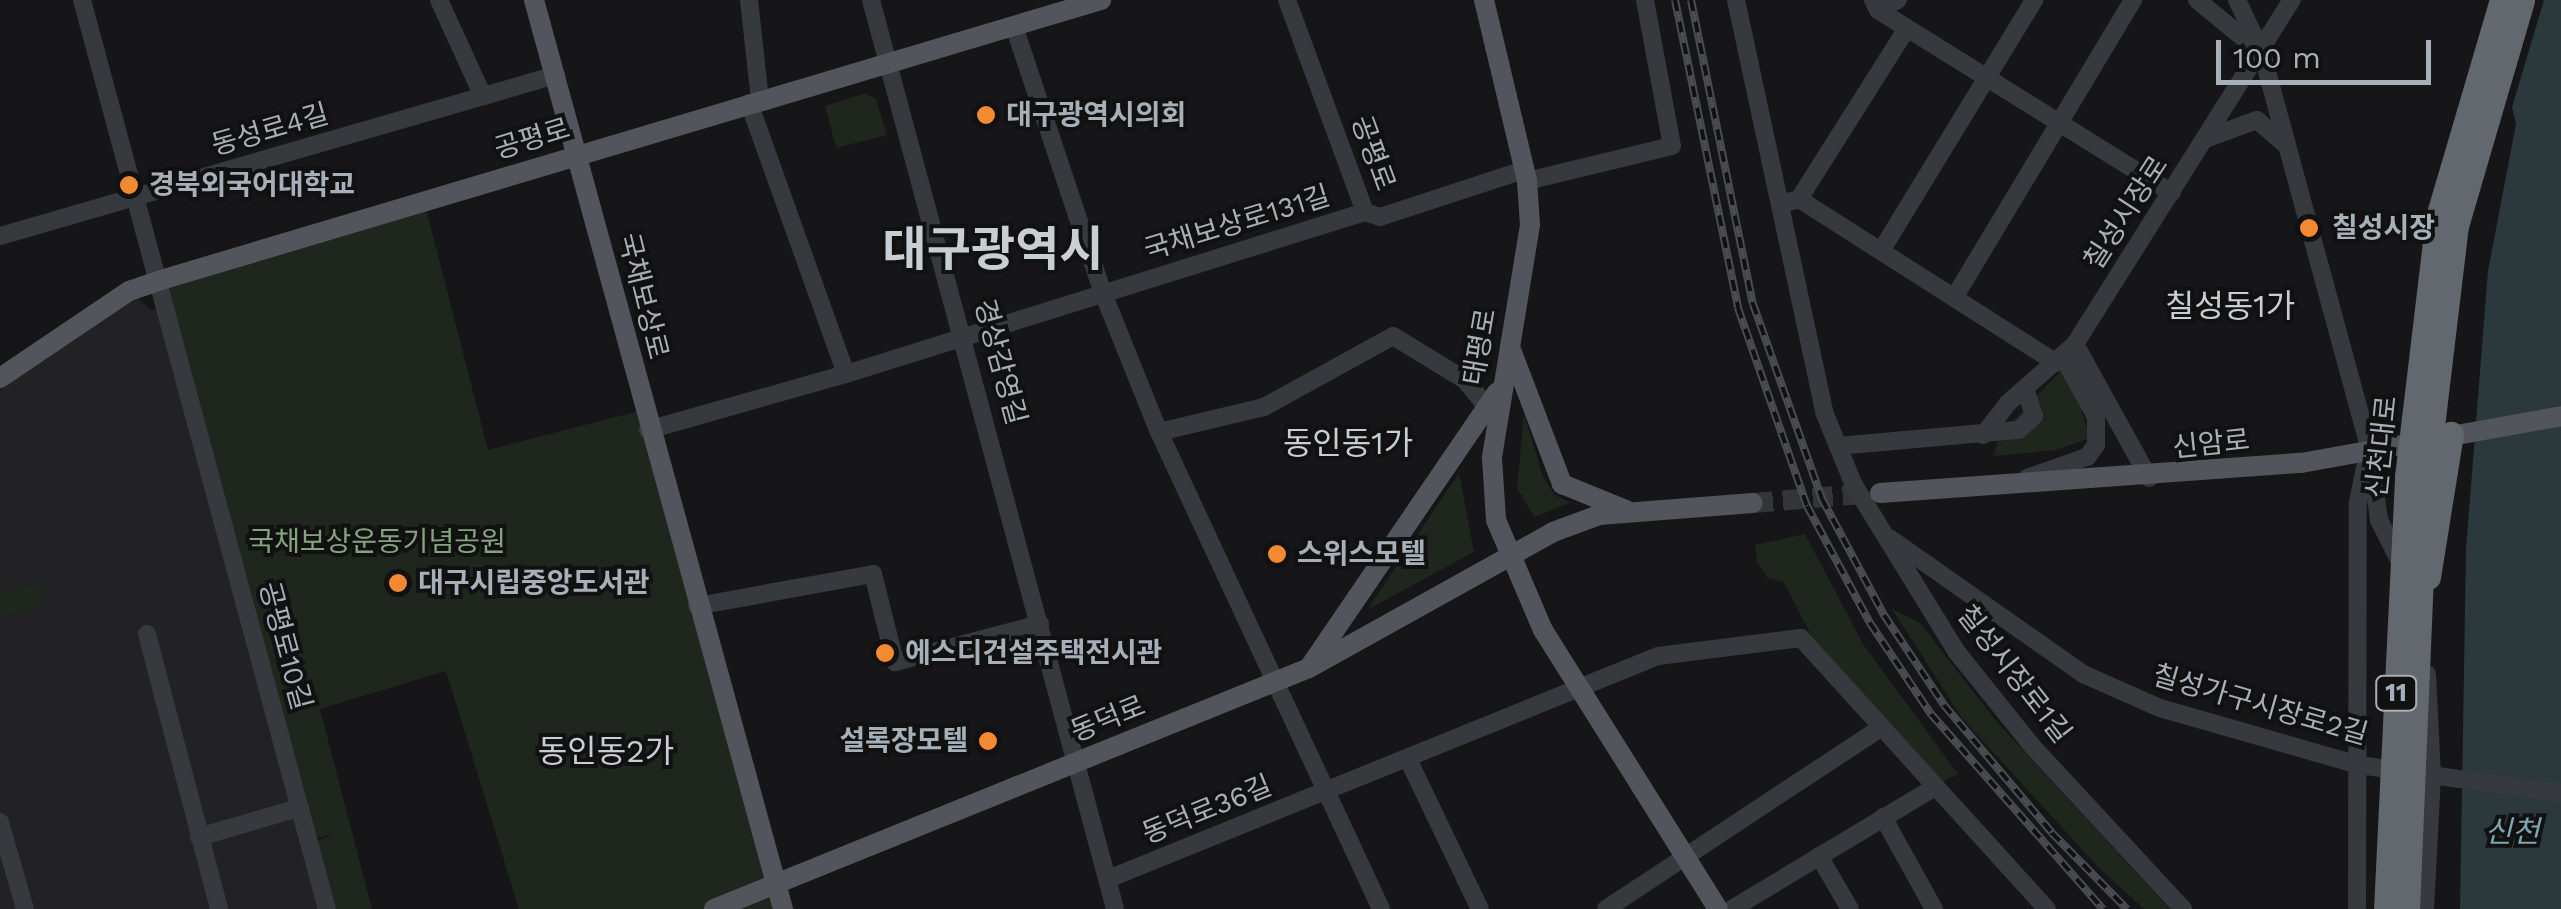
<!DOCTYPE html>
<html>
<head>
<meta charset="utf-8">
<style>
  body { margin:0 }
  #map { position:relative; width:2561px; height:909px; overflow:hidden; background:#161618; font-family:"Work Sans","Noto Sans KR",sans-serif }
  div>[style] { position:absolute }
  .built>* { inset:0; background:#222225 }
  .green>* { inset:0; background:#1e261e }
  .water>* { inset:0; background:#2b383c }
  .major-tunnel>* { height:20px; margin-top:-10px; transform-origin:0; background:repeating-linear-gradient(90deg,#333538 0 20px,transparent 0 30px) }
  .minor>* { height:18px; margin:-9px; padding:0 9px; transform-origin:9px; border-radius:9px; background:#36393d }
  .major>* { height:20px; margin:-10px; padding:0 10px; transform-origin:10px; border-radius:10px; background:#52565c }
  .highway>* { height:25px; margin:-12.5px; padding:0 12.5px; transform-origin:12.5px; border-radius:12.5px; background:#62686e }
  .rail>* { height:8px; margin-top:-4px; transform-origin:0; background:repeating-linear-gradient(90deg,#111112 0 11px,#494d52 0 22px); box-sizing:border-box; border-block:2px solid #494d52 }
  .highway-bridge>* { height:25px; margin:-12.5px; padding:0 12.5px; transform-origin:12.5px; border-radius:12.5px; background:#62686e }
  .dots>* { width:28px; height:28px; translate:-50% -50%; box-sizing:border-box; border:5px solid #111112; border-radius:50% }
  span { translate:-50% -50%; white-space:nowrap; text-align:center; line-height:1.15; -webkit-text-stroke:8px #111112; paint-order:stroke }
  .shield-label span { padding:2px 8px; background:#111112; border:2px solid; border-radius:8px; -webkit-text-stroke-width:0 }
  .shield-label { font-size:25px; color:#a7b0b8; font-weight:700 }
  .poi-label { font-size:28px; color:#a7b0b8; font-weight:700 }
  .left { translate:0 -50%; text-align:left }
  .right { translate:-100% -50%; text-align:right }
  .street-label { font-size:28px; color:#a7b0b8 }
  .park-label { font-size:28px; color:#84a37e }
  .water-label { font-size:30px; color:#7ea5b3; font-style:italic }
  .quarter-label { font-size:32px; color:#c8ced4 }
  .town-label { font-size:48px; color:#c8ced4; font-weight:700 }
  .scale { position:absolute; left:2216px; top:40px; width:215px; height:45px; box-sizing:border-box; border:5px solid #a7b0b8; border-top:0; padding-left:12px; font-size:30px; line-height:35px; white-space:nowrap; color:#a7b0b8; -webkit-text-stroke:8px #111112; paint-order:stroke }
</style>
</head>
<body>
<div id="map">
  <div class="built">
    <div style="clip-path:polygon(135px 296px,151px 310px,170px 306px,331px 909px,0 909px,0 381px)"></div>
  </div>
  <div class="green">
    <div style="clip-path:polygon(865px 93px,876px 99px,887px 135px,836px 148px,825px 106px)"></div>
    <div style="clip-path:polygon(424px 201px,488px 450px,643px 410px,783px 909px,519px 909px,446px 671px,320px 709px,372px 909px,327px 909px,308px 844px,332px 835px,307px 840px,161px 280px)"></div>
    <div style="clip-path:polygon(2067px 364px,2090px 438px,2056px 450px,1994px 456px,1999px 436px)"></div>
    <div style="clip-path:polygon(1524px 414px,1543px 477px,1555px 495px,1570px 503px,1534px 517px,1517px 488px)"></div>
    <div style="clip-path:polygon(1459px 473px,1474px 552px,1367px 610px)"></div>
    <div style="clip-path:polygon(1805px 534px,1863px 644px,1958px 774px,1941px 783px,1813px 639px,1784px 582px,1768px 578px,1757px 562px,1755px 545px)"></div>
    <div style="clip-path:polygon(0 575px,5px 591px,40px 582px,47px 606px,0 618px)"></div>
    <div style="clip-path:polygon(1892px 609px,1920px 623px,1997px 722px,2170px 909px,2144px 909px,2098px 867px,1962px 718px)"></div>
  </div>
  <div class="water">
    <div style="clip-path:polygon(2544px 0,2561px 0,2561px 909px,2460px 909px,2466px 549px,2488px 271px,2516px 124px,2512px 107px)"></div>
  </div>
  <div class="major-tunnel">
    <div style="left:1753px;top:503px;width:120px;rotate:-4.8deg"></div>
  </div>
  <div class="minor">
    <div style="left:82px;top:0;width:941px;rotate:74.92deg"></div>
    <div style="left:439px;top:0;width:106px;rotate:65.4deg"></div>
    <div style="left:749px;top:0;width:100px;rotate:83.7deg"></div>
    <div style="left:871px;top:0;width:941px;rotate:74.97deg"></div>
    <div style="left:1287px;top:0;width:226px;rotate:69.8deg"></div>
    <div style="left:1736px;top:0;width:421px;rotate:77.9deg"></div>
    <div style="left:1824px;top:412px;width:79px;rotate:67.7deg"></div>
    <div style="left:1854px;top:485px;width:195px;rotate:58.4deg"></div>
    <div style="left:1956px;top:651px;width:123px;rotate:51.3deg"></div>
    <div style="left:2033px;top:747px;width:221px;rotate:47.2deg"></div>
    <div style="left:1873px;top:0;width:11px;rotate:63deg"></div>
    <div style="left:1878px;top:10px;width:346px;rotate:31.9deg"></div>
    <div style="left:2197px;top:0;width:77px;rotate:39.2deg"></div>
    <div style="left:2237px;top:0;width:59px;rotate:64.7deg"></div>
    <div style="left:2262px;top:53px;width:408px;rotate:74.8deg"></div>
    <div style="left:2369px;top:447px;width:74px;rotate:82.2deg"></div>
    <div style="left:2379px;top:520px;width:54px;rotate:63.4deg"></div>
    <div style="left:1878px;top:10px;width:22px;rotate:-27deg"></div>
    <div style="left:1014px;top:26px;width:281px;rotate:71.6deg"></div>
    <div style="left:1103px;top:293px;width:150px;rotate:68.1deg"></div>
    <div style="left:1159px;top:432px;width:526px;rotate:65.04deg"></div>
    <div style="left:749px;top:103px;width:288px;rotate:70.3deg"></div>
    <div style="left:846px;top:374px;width:544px;rotate:-17.34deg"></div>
    <div style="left:1365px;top:212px;width:16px;rotate:18deg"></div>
    <div style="left:1380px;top:217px;width:151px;rotate:-18.1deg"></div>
    <div style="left:2208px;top:138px;width:52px;rotate:-20.2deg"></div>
    <div style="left:2257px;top:120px;width:35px;rotate:41deg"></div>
    <div style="left:1527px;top:181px;width:149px;rotate:-13.6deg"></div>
    <div style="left:1672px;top:146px;width:148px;rotate:-100.5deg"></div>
    <div style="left:1799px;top:199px;width:202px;rotate:-57.7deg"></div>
    <div style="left:1781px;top:204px;width:19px;rotate:-16deg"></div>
    <div style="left:1799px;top:199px;width:305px;rotate:32.5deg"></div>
    <div style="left:0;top:236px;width:579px;rotate:-16.15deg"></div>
    <div style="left:1881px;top:251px;width:294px;rotate:-58.6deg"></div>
    <div style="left:1954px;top:298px;width:348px;rotate:-59deg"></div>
    <div style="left:2075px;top:344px;width:153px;rotate:61.1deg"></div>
    <div style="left:648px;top:430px;width:206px;rotate:-15.8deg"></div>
    <div style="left:1159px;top:432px;width:108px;rotate:-13.4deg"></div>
    <div style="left:1264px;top:407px;width:147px;rotate:-28.8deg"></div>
    <div style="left:1393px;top:336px;width:84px;rotate:31.4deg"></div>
    <div style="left:1465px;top:380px;width:35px;rotate:51deg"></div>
    <div style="left:1983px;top:435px;width:41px;rotate:-52deg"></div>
    <div style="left:2008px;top:403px;width:89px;rotate:-41.4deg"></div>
    <div style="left:2075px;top:344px;width:407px;rotate:-57.8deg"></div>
    <div style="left:1838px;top:446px;width:182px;rotate:-5.1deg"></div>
    <div style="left:2019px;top:430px;width:21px;rotate:-43deg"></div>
    <div style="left:2034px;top:416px;width:28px;rotate:-108deg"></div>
    <div style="left:2027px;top:478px;width:64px;rotate:-19.3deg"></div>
    <div style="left:2087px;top:457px;width:15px;rotate:-53deg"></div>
    <div style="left:2096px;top:445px;width:28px;rotate:-90deg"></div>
    <div style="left:2096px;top:417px;width:60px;rotate:-118.7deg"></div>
    <div style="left:2067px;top:364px;width:16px;rotate:-68deg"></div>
    <div style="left:1891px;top:539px;width:235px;rotate:35.1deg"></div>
    <div style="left:2083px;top:674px;width:84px;rotate:23.8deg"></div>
    <div style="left:2160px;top:708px;width:207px;rotate:16deg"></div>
    <div style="left:2359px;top:765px;width:204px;rotate:7.9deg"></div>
    <div style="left:697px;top:606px;width:179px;rotate:-10.3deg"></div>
    <div style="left:873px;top:574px;width:91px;rotate:76deg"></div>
    <div style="left:895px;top:662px;width:150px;rotate:-14.7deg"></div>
    <div style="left:147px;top:634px;width:284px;rotate:75.3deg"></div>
    <div style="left:1408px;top:759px;width:166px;rotate:64.4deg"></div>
    <div style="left:1883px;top:817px;width:105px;rotate:61deg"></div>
    <div style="left:0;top:822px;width:91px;rotate:74deg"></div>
    <div style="left:199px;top:837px;width:103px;rotate:-16.3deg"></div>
    <div style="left:1819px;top:856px;width:61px;rotate:59.7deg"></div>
    <div style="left:1108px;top:879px;width:593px;rotate:-22.07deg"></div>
    <div style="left:1658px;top:656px;width:144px;rotate:-7.2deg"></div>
    <div style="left:1801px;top:638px;width:366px;rotate:47.8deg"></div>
    <div style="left:1606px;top:909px;width:327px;rotate:-33.4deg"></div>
    <div style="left:1732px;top:909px;width:233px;rotate:-31deg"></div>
    <div style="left:2357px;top:909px;width:407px;rotate:-89.9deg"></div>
    <div style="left:2358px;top:502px;width:45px;rotate:-78.4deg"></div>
    <div style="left:2425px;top:909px;width:133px;rotate:-87deg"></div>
    <div style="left:2432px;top:776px;width:102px;rotate:-92.8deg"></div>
  </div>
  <div class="major">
    <div style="left:534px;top:0;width:942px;rotate:74.68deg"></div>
    <div style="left:1484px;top:0;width:186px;rotate:76.6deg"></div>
    <div style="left:1527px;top:181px;width:44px;rotate:86.1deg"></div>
    <div style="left:1530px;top:225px;width:236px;rotate:99.3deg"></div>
    <div style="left:1492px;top:458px;width:62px;rotate:86.3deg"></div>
    <div style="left:1496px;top:520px;width:120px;rotate:66.9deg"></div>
    <div style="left:1543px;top:630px;width:329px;rotate:57.9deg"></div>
    <div style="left:1510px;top:347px;width:147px;rotate:69.2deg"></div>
    <div style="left:1562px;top:484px;width:69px;rotate:22.1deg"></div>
    <div style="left:0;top:378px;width:156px;rotate:-34deg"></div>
    <div style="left:129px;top:291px;width:34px;rotate:-19deg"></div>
    <div style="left:161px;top:280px;width:981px;rotate:-16.59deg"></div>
    <div style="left:1880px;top:493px;width:422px;rotate:-4.1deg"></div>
    <div style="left:2301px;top:463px;width:264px;rotate:-10.2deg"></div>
    <div style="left:1311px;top:665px;width:330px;rotate:-55.7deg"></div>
    <div style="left:714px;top:909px;width:642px;rotate:-22.05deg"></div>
    <div style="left:1309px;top:668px;width:279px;rotate:-29.1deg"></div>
    <div style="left:1553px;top:532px;width:49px;rotate:-20.3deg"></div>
    <div style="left:1599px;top:515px;width:154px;rotate:-4.5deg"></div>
  </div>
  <div class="highway">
    <div style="left:2438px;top:217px;width:226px;rotate:-73.6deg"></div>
    <div style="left:2456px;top:226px;width:235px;rotate:-73.7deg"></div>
    <div style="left:2428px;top:577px;width:145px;rotate:-80.9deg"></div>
  </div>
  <div class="rail">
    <div style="left:1675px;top:0;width:314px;rotate:78.4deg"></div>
    <div style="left:1738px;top:308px;width:210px;rotate:70.8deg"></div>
    <div style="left:1807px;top:506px;width:133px;rotate:61.7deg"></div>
    <div style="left:1870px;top:623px;width:110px;rotate:56.2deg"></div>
    <div style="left:1931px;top:714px;width:260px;rotate:48.6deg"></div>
    <div style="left:1691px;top:0;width:310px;rotate:78.5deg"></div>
    <div style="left:1753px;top:304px;width:207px;rotate:70.5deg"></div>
    <div style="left:1822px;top:499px;width:132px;rotate:61.9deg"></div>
    <div style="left:1884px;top:615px;width:108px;rotate:56.3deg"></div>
    <div style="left:1944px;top:705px;width:167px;rotate:49.8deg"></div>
    <div style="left:2052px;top:833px;width:107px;rotate:45.4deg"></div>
  </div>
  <div class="highway-bridge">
    <div style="left:2386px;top:909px;width:433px;rotate:-87.2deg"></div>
    <div style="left:2407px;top:477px;width:262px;rotate:-83.2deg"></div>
    <div style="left:2407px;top:909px;width:424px;rotate:-87.6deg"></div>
    <div style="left:2425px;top:485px;width:261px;rotate:-83.2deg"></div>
  </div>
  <div class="dots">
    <div style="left:986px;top:115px;background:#f38a32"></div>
    <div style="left:129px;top:185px;background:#f38a32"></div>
    <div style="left:2309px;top:228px;background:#f38a32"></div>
    <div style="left:1277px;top:554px;background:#f38a32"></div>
    <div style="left:398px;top:583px;background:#f38a32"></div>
    <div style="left:885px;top:653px;background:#f38a32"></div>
    <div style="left:988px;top:741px;background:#f38a32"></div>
  </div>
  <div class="shield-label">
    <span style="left:2396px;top:693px">11</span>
  </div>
  <div class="poi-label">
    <span class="left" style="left:1006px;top:115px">대구광역시의회</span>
    <span class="left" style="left:149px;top:185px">경북외국어대학교</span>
    <span class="left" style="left:2332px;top:228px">칠성시장</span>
    <span class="left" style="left:1297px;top:554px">스위스모텔</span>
    <span class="left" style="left:418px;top:583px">대구시립중앙도서관</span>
    <span class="left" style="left:905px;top:653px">에스디건설주택전시관</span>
    <span class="right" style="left:968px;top:741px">설록장모텔</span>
  </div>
  <div class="street-label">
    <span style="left:270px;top:130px;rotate:-16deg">동성로4길</span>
    <span style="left:532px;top:139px;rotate:-17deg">공평로</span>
    <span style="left:1373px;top:153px;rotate:70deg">공평로</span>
    <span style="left:2126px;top:213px;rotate:-57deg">칠성시장로</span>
    <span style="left:1237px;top:223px;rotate:-17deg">국채보상로131길</span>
    <span style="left:643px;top:296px;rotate:76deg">국채보상로</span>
    <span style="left:1480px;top:347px;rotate:-80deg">태평로</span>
    <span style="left:1000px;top:362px;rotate:75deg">경상감영길</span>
    <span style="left:2211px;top:444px;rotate:-6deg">신암로</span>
    <span style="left:2382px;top:447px;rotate:-84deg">신천대로</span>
    <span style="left:285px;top:646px;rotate:75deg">공평로10길</span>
    <span style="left:2014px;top:674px;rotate:52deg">칠성시장로1길</span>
    <span style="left:2260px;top:705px;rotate:16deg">칠성가구시장로2길</span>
    <span style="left:1108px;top:719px;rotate:-22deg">동덕로</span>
    <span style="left:1207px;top:810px;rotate:-22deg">동덕로36길</span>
  </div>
  <div class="park-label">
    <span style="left:377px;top:542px">국채보상운동기념공원</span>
  </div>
  <div class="water-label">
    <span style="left:2512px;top:832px">신천</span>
  </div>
  <div class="quarter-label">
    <span style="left:2230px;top:306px">칠성동1가</span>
    <span style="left:1348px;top:443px">동인동1가</span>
    <span style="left:606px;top:751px">동인동2가</span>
  </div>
  <div class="town-label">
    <span style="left:993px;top:250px">대구광역시</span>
  </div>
  <div class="scale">100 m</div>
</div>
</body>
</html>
